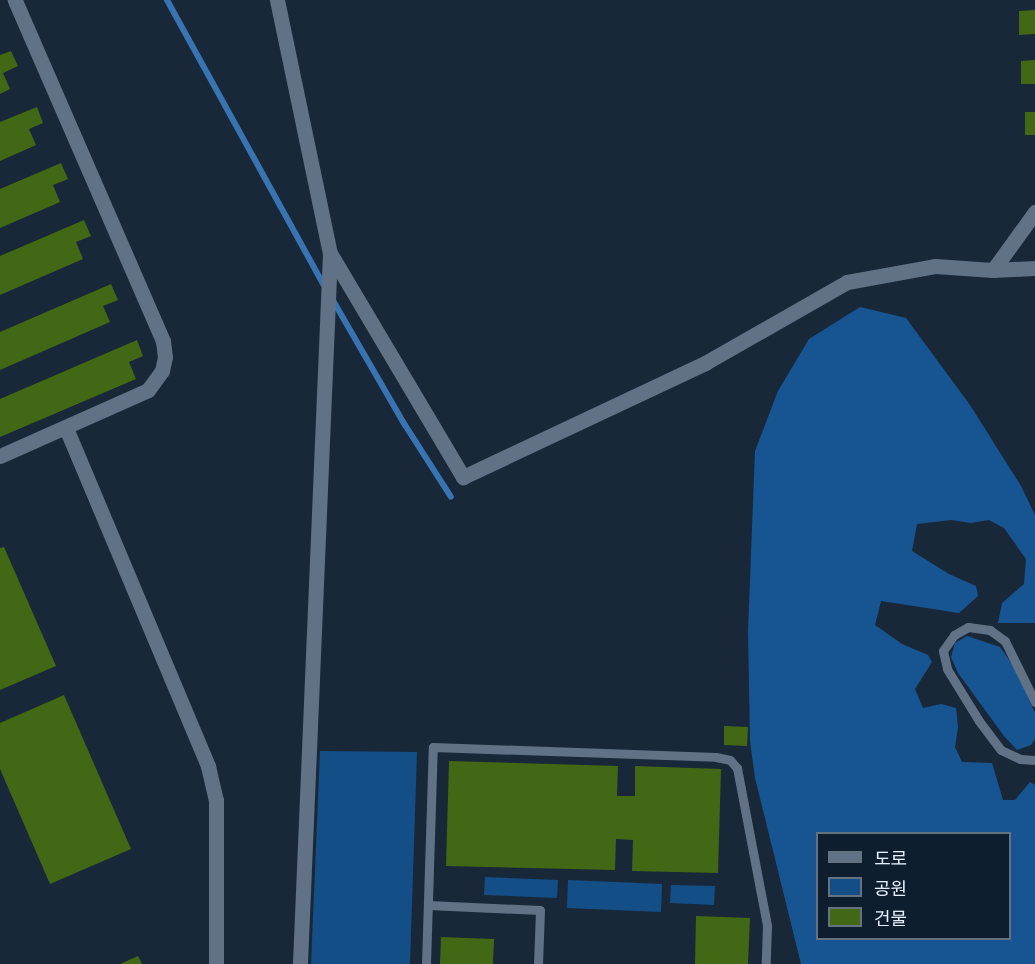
<!DOCTYPE html>
<html>
<head>
<meta charset="utf-8">
<style>
  body { margin:0 }
  #map { position:relative; width:1035px; height:964px; overflow:hidden; background:#192838; font-family:Georgia,"Noto Sans KR",serif }
  div>[style] { position:absolute }
  .green>* { inset:0; background:#134e86 }
  .forest>* { inset:0; background:#175592 }
  .stream>* { height:6px; margin:-3px; padding:0 3px; transform-origin:3px; border-radius:3px; background:#3873b2 }
  .building>* { inset:0; background:#426715 }
  .lane>* { height:9px; margin:-4.5px; padding:0 4.5px; transform-origin:4.5px; border-radius:4.5px; background:#617286 }
  .street>* { height:15px; margin:-7.5px; padding:0 7.5px; transform-origin:7.5px; border-radius:7.5px; background:#617286 }
  span { translate:-50% -50%; white-space:nowrap; text-align:center; line-height:1.15; -webkit-text-stroke:5px #0f1e2e; paint-order:stroke }
  .legend { position:absolute; left:816px; top:832px; width:195px; height:108px; box-sizing:border-box; background:#0f1e2e; border:2px solid #657280; margin:0; padding:8px 10px; list-style:none; font-size:18px; color:#e6effb }
  .legend li { display:flex; align-items:center; gap:12px; height:30px }
  .legend b { width:30px; border:2px solid #657280 }
</style>
</head>
<body>
<div id="map">
  <div class="green">
    <div style="clip-path:polygon(320px 751px,417px 752px,410px 964px,311px 964px)"></div>
    <div style="clip-path:polygon(485px 877px,558px 880px,557px 898px,484px 895px)"></div>
    <div style="clip-path:polygon(568px 880px,662px 884px,661px 912px,567px 908px)"></div>
    <div style="clip-path:polygon(671px 885px,715px 886px,714px 905px,670px 903px)"></div>
  </div>
  <div class="forest">
    <div style="clip-path:polygon(evenodd,860px 307px,906px 318px,970px 405px,1021px 486px,1035px 515px,1035px 623px,998px 623px,1002px 603px,1024px 584px,1026px 559px,1004px 528px,989px 520px,971px 523px,951px 520px,917px 524px,912px 551px,949px 574px,976px 586px,978px 596px,959px 613px,881px 601px,875px 625px,902px 644px,928px 655px,932px 662px,915px 689px,923px 708px,941px 704px,956px 708px,958px 727px,955px 747px,962px 762px,992px 763px,1003px 800px,1015px 800px,1030px 782px,1035px 785px,1035px 964px,801px 964px,755px 778px,750px 741px,748px 631px,755px 451px,778px 391px,809px 339px,860px 307px,818px 834px,1010px 834px,1010px 938px,818px 938px,818px 834px)"></div>
    <div style="clip-path:polygon(967px 636px,1000px 647px,1015px 668px,1035px 713px,1035px 739px,1031px 745px,1017px 750px,1004px 736px,958px 673px,951px 657px,955px 643px)"></div>
  </div>
  <div class="stream">
    <div style="left:167px;top:0;width:325px;rotate:61.2deg"></div>
    <div style="left:331px;top:297px;width:148px;rotate:60deg"></div>
    <div style="left:405px;top:425px;width:85px;rotate:57.4deg"></div>
  </div>
  <div class="building">
    <div style="clip-path:polygon(1035px 10px,1035px 34px,1019px 35px,1019px 11px)"></div>
    <div style="clip-path:polygon(11px 51px,18px 66px,3px 73px,10px 89px,0 94px,0 55px)"></div>
    <div style="clip-path:polygon(1035px 60px,1035px 84px,1021px 84px,1021px 61px)"></div>
    <div style="clip-path:polygon(37px 107px,43px 123px,29px 129px,36px 145px,0 161px,0 122px)"></div>
    <div style="clip-path:polygon(1025px 112px,1035px 112px,1035px 135px,1025px 135px)"></div>
    <div style="clip-path:polygon(61px 163px,68px 179px,53px 185px,60px 202px,0 228px,0 189px)"></div>
    <div style="clip-path:polygon(84px 220px,91px 236px,76px 242px,83px 259px,0 295px,0 256px)"></div>
    <div style="clip-path:polygon(111px 284px,118px 300px,103px 306px,110px 322px,0 370px,0 332px)"></div>
    <div style="clip-path:polygon(137px 340px,143px 356px,129px 362px,136px 379px,0 437px,0 399px)"></div>
    <div style="clip-path:polygon(4px 547px,56px 666px,0 690px,0 548px)"></div>
    <div style="clip-path:polygon(64px 695px,131px 849px,50px 884px,0 769px,0 723px)"></div>
    <div style="clip-path:polygon(724px 726px,748px 727px,747px 746px,724px 745px)"></div>
    <div style="clip-path:polygon(449px 761px,618px 766px,617px 796px,635px 796px,635px 766px,721px 769px,718px 873px,632px 871px,633px 840px,616px 839px,615px 870px,446px 866px)"></div>
    <div style="clip-path:polygon(696px 916px,750px 918px,748px 964px,695px 964px)"></div>
    <div style="clip-path:polygon(441px 937px,494px 939px,493px 964px,440px 964px)"></div>
    <div style="clip-path:polygon(138px 956px,142px 964px,120px 964px)"></div>
  </div>
  <div class="lane">
    <div style="left:1035px;top:702px;width:68px;rotate:-116.2deg"></div>
    <div style="left:1005px;top:641px;width:19px;rotate:-144deg"></div>
    <div style="left:990px;top:630px;width:22px;rotate:-172deg"></div>
    <div style="left:968px;top:627px;width:16px;rotate:150deg"></div>
    <div style="left:954px;top:635px;width:19px;rotate:125deg"></div>
    <div style="left:943px;top:651px;width:18px;rotate:77deg"></div>
    <div style="left:947px;top:669px;width:61px;rotate:58.4deg"></div>
    <div style="left:979px;top:721px;width:36px;rotate:53deg"></div>
    <div style="left:1001px;top:750px;width:21px;rotate:25deg"></div>
    <div style="left:1020px;top:759px;width:15px;rotate:4deg"></div>
    <div style="left:428px;top:905px;width:112px;rotate:2.6deg"></div>
    <div style="left:540px;top:910px;width:54px;rotate:92.1deg"></div>
    <div style="left:426px;top:964px;width:217px;rotate:-88.2deg"></div>
    <div style="left:433px;top:747px;width:283px;rotate:2deg"></div>
    <div style="left:716px;top:757px;width:14px;rotate:12deg"></div>
    <div style="left:730px;top:760px;width:11px;rotate:49deg"></div>
    <div style="left:737px;top:768px;width:161px;rotate:79.2deg"></div>
    <div style="left:767px;top:926px;width:38px;rotate:92deg"></div>
  </div>
  <div class="street">
    <div style="left:277px;top:0;width:258px;rotate:78.2deg"></div>
    <div style="left:330px;top:253px;width:712px;rotate:92.42deg"></div>
    <div style="left:330px;top:253px;width:261px;rotate:59.3deg"></div>
    <div style="left:463px;top:477px;width:268px;rotate:-25.2deg"></div>
    <div style="left:705px;top:363px;width:163px;rotate:-29.7deg"></div>
    <div style="left:847px;top:282px;width:89px;rotate:-10.3deg"></div>
    <div style="left:935px;top:266px;width:58px;rotate:3.9deg"></div>
    <div style="left:993px;top:270px;width:42px;rotate:-2.7deg"></div>
    <div style="left:993px;top:270px;width:72px;rotate:-54.1deg"></div>
    <div style="left:66px;top:428px;width:367px;rotate:67.2deg"></div>
    <div style="left:208px;top:766px;width:35px;rotate:77deg"></div>
    <div style="left:216px;top:800px;width:164px;rotate:90deg"></div>
    <div style="left:0;top:456px;width:162px;rotate:-24deg"></div>
    <div style="left:148px;top:390px;width:24px;rotate:-54deg"></div>
    <div style="left:162px;top:371px;width:14px;rotate:-78deg"></div>
    <div style="left:165px;top:357px;width:16px;rotate:-97deg"></div>
    <div style="left:163px;top:341px;width:372px;rotate:-113.5deg"></div>
  </div>
  <ul class="legend">
  <li><b style="height:8px;background:#617286"></b>도로</li>
  <li><b style="height:16px;background:#134e86"></b>공원</li>
  <li><b style="height:16px;background:#426715"></b>건물</li>
  </ul>
</div>
</body>
</html>
